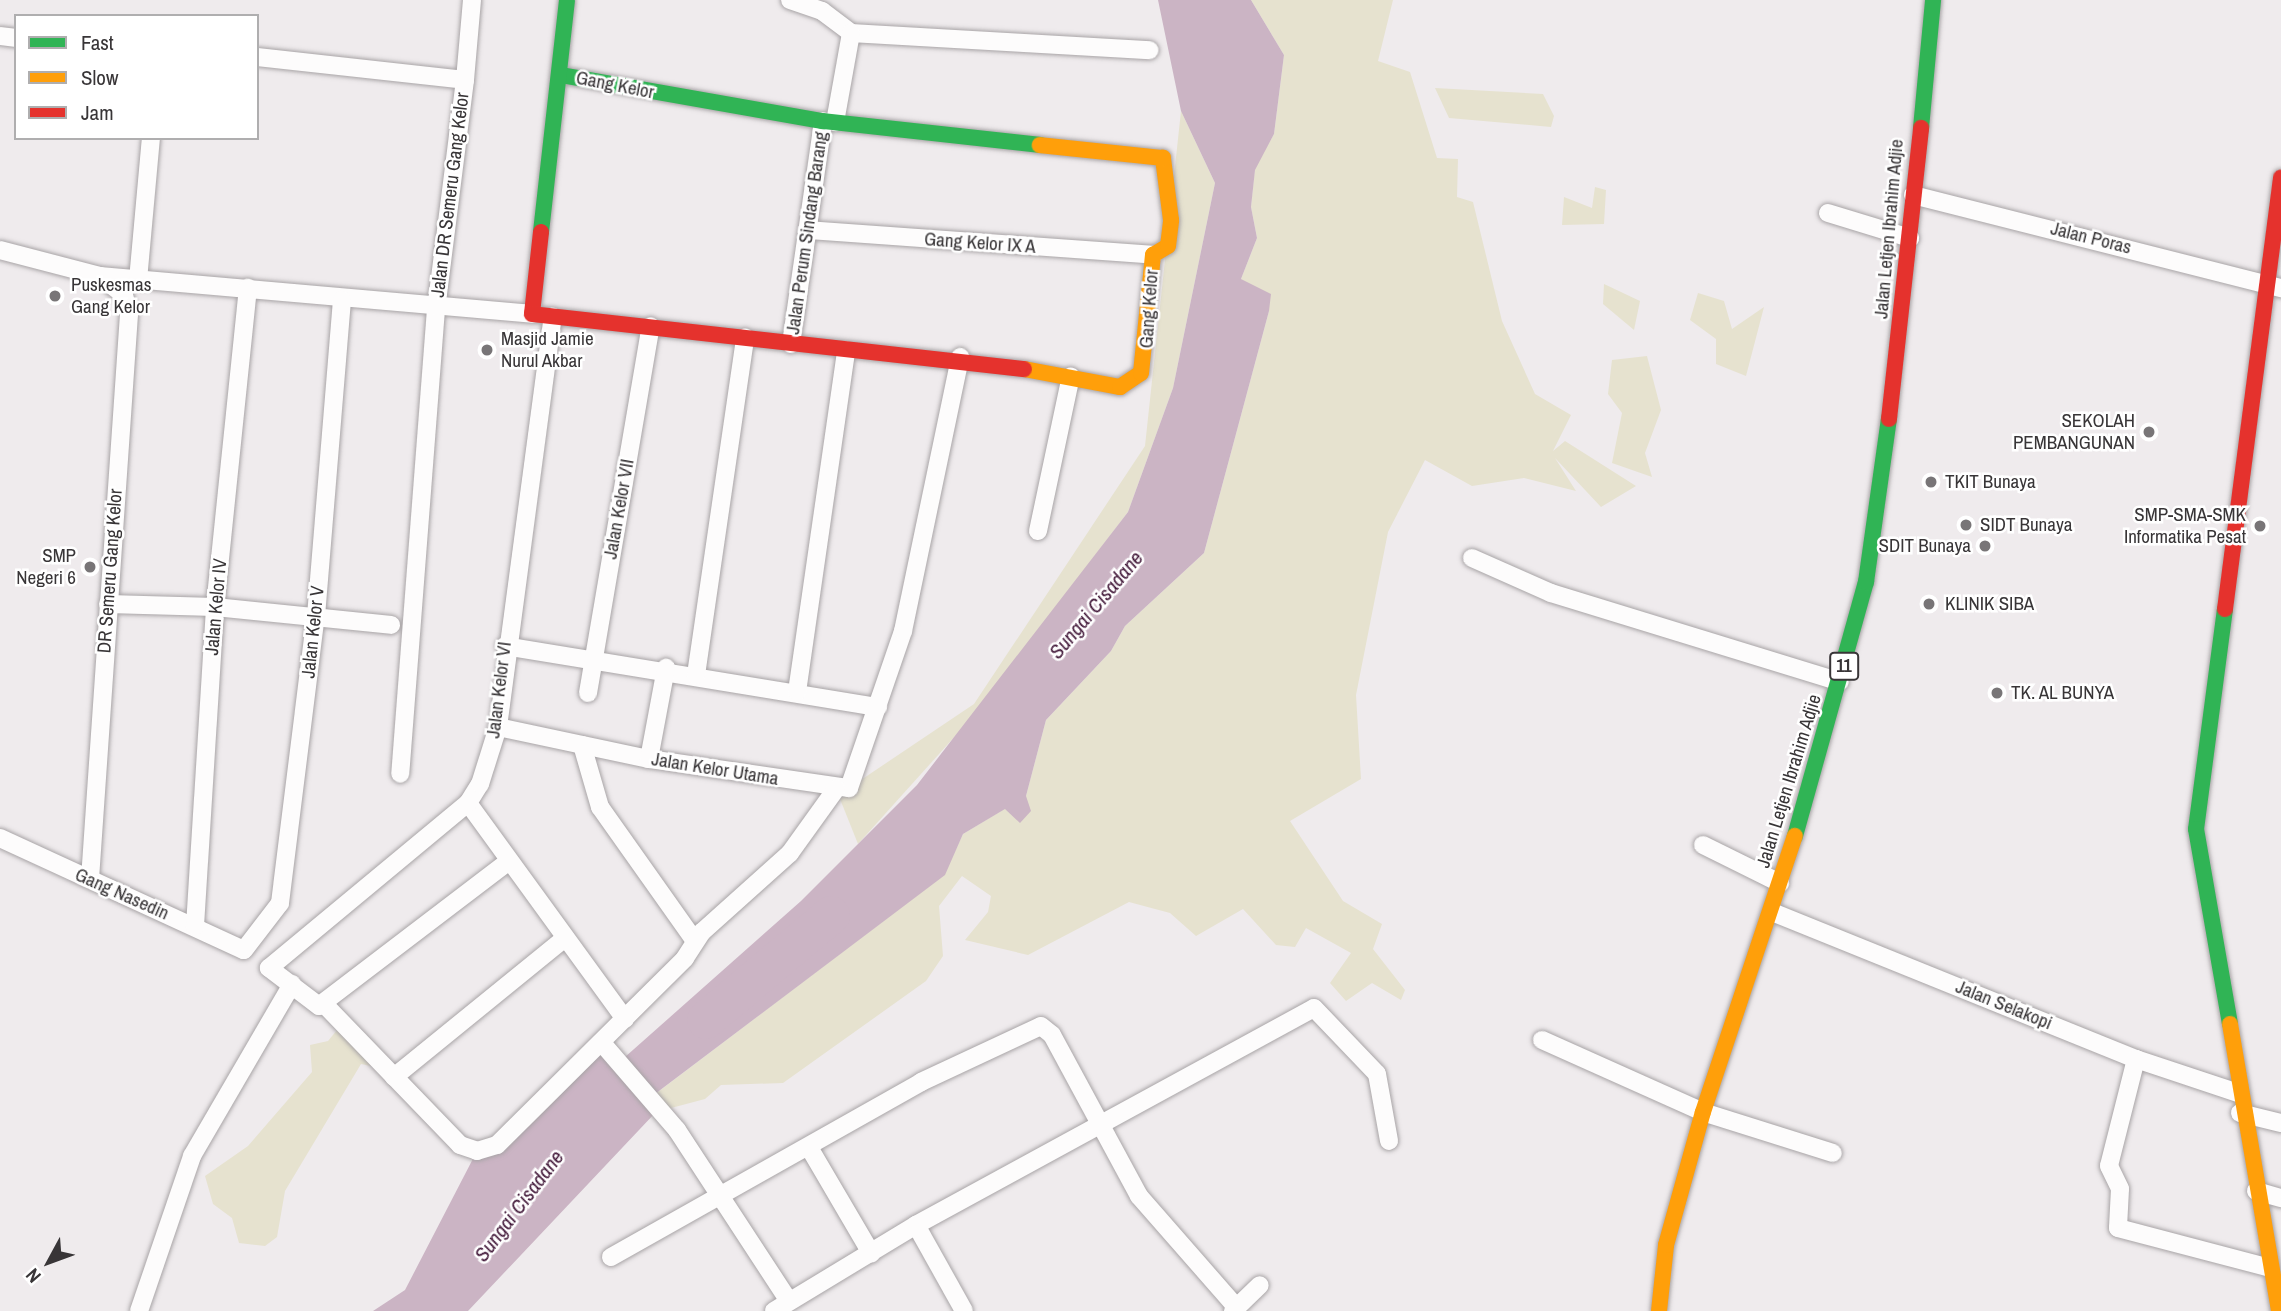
<!DOCTYPE html>
<html>
<head>
<meta charset="utf-8">
<style>
  body { margin:0 }
  #map { position:relative; width:2281px; height:1311px; overflow:hidden; background:#efebed; font-family:"Archivo Narrow",sans-serif }
  div>[style] { position:absolute }
  .green>* { inset:0; background:#e6e2cf }
  .water>* { inset:0; background:#cbb4c4 }
  .river>* { height:38px; margin:-19px; padding:0 19px; transform-origin:19px; border-radius:19px; background:#cbb4c4 }
  .roads { filter:drop-shadow(0 0 2px #a8a4a6) drop-shadow(0 0 2px #a8a4a6) }
  .street>* { height:18px; margin:-9px; padding:0 9px; transform-origin:9px; border-radius:9px; background:#fdfcfc }
  .fast>* { height:16px; margin:-8px; padding:0 8px; transform-origin:8px; border-radius:8px; background:#30b455 }
  .slow>* { height:16px; margin:-8px; padding:0 8px; transform-origin:8px; border-radius:8px; background:#ff9f0a }
  .jam>* { height:16px; margin:-8px; padding:0 8px; transform-origin:8px; border-radius:8px; background:#e5322d }
  .dots>* { width:19px; height:19px; translate:-50% -50%; box-sizing:border-box; border:4px solid #fff; border-radius:50% }
  span { translate:-50% -50%; white-space:nowrap; text-align:center; line-height:1.15; -webkit-text-stroke:5px #fff; paint-order:stroke }
  .shield-label span { padding:2px 5px; background:#fff; border:2px solid; border-radius:5px; -webkit-text-stroke-width:0 }
  .shield-label { font-size:18px; color:#383537; font-weight:700 }
  .street-label { font-size:19px; color:#383537 }
  .poi-label { font-size:19px; color:#383537 }
  .left { translate:0 -50%; text-align:left }
  .right { translate:-100% -50%; text-align:right }
  .water-label { font-size:21px; color:#411738; font-style:italic }
  .legend { position:absolute; left:14px; top:14px; width:245px; height:126px; box-sizing:border-box; background:#fff; border:2px solid #afaeaf; margin:0; padding:9px 12px; list-style:none; font-size:21px; color:#383537 }
  .legend li { display:flex; align-items:center; gap:14px; height:35px }
  .legend b { width:35px; border:2px solid #afaeaf }
  .north { position:absolute; left:14px; top:1227px; width:70px; height:70px; -webkit-text-stroke:5px #fff; paint-order:stroke; rotate:229deg; font-size:19px; font-weight:700; line-height:28px; text-align:center; color:#383537 }
  .north::after { content:''; display:block; margin:auto; width:24px; height:32px; background:#383537; clip-path:polygon(50% 0,100% 100%,50% 72%,0 100%) }
</style>
</head>
<body>
<div id="map">
  <div class="green">
    <div style="clip-path:polygon(1251px 0,1393px 0,1378px 61px,1410px 72px,1437px 158px,1458px 159px,1457px 197px,1473px 202px,1502px 321px,1535px 394px,1571px 415px,1553px 451px,1565px 441px,1636px 486px,1601px 507px,1555px 458px,1576px 491px,1524px 478px,1472px 486px,1425px 460px,1388px 532px,1356px 695px,1361px 779px,1290px 821px,1343px 901px,1382px 924px,1373px 949px,1405px 990px,1401px 1000px,1372px 983px,1346px 1001px,1330px 983px,1351px 953px,1306px 928px,1295px 947px,1276px 945px,1243px 909px,1196px 936px,1170px 913px,1129px 902px,1028px 955px,965px 940px,988px 912px,991px 896px,962px 876px,939px 906px,943px 956px,926px 981px,783px 1083px,721px 1085px,705px 1099px,656px 1112px,646px 1101px,944px 875px,963px 834px,1026px 796px,1046px 720px,1111px 651px,1125px 626px,1204px 553px,1269px 311px,1241px 279px,1257px 238px,1251px 207px,1255px 167px,1274px 134px,1284px 55px)"></div>
    <div style="clip-path:polygon(1435px 88px,1543px 94px,1554px 116px,1551px 127px,1449px 118px)"></div>
    <div style="clip-path:polygon(1181px 111px,1215px 183px,1173px 388px,1128px 512px,975px 714px,858px 844px,836px 789px,849px 788px,974px 704px,1145px 446px)"></div>
    <div style="clip-path:polygon(1595px 187px,1606px 190px,1604px 224px,1562px 225px,1564px 197px,1592px 208px)"></div>
    <div style="clip-path:polygon(1604px 284px,1640px 301px,1634px 330px,1603px 304px)"></div>
    <div style="clip-path:polygon(1698px 293px,1724px 301px,1732px 329px,1764px 307px,1746px 376px,1716px 364px,1716px 339px,1690px 320px)"></div>
    <div style="clip-path:polygon(1647px 356px,1661px 410px,1645px 453px,1652px 477px,1612px 463px,1622px 413px,1608px 394px,1612px 360px)"></div>
    <div style="clip-path:polygon(324px 1011px,386px 1069px,361px 1064px,285px 1191px,277px 1237px,265px 1246px,239px 1243px,232px 1218px,213px 1204px,205px 1176px,248px 1146px,312px 1072px,310px 1045px,328px 1041px,337px 1030px)"></div>
  </div>
  <div class="water">
    <div style="clip-path:polygon(1158px 0,1251px 0,1284px 55px,1274px 134px,1255px 170px,1251px 207px,1257px 238px,1241px 279px,1271px 294px,1269px 311px,1204px 553px,1125px 626px,1111px 651px,1046px 720px,1026px 796px,1031px 811px,1020px 823px,1005px 809px,963px 834px,945px 875px,647px 1100px,656px 1112px,468px 1311px,373px 1311px,405px 1290px,477px 1151px,497px 1145px,602px 1043px,616px 1065px,801px 901px,917px 785px,1128px 512px,1173px 388px,1215px 183px,1181px 111px)"></div>
  </div>
  <div class="river">
    <div style="left:706px;top:1020px;width:163px;rotate:-40deg"></div>
  </div>
  <div class="roads">
    <div class="street">
      <div style="left:790px;top:0;width:34px;rotate:19deg"></div>
      <div style="left:822px;top:11px;width:36px;rotate:37deg"></div>
      <div style="left:851px;top:33px;width:299px;rotate:3.3deg"></div>
      <div style="left:0;top:36px;width:16px;rotate:7deg"></div>
      <div style="left:257px;top:57px;width:209px;rotate:6.3deg"></div>
      <div style="left:465px;top:80px;width:231px;rotate:97.2deg"></div>
      <div style="left:436px;top:309px;width:466px;rotate:94.4deg"></div>
      <div style="left:465px;top:80px;width:80px;rotate:-85deg"></div>
      <div style="left:835px;top:122px;width:90px;rotate:-79.8deg"></div>
      <div style="left:1913px;top:195px;width:380px;rotate:14.2deg"></div>
      <div style="left:1828px;top:213px;width:86px;rotate:17deg"></div>
      <div style="left:808px;top:230px;width:346px;rotate:4.1deg"></div>
      <div style="left:0;top:250px;width:103px;rotate:14.6deg"></div>
      <div style="left:100px;top:276px;width:434px;rotate:5deg"></div>
      <div style="left:138px;top:280px;width:143px;rotate:-84.8deg"></div>
      <div style="left:791px;top:344px;width:225px;rotate:-81.8deg"></div>
      <div style="left:1038px;top:531px;width:158px;rotate:-78deg"></div>
      <div style="left:1472px;top:558px;width:86px;rotate:23.9deg"></div>
      <div style="left:1551px;top:593px;width:302px;rotate:17.1deg"></div>
      <div style="left:108px;top:604px;width:107px;rotate:1.6deg"></div>
      <div style="left:215px;top:607px;width:177px;rotate:5.8deg"></div>
      <div style="left:505px;top:646px;width:378px;rotate:9.3deg"></div>
      <div style="left:696px;top:675px;width:341px;rotate:-81.7deg"></div>
      <div style="left:797px;top:692px;width:345px;rotate:-81.8deg"></div>
      <div style="left:588px;top:693px;width:372px;rotate:-80.3deg"></div>
      <div style="left:498px;top:727px;width:154px;rotate:12deg"></div>
      <div style="left:649px;top:759px;width:202px;rotate:8.3deg"></div>
      <div style="left:849px;top:788px;width:166px;rotate:-71deg"></div>
      <div style="left:903px;top:631px;width:280px;rotate:-78.2deg"></div>
      <div style="left:582px;top:745px;width:65px;rotate:73.8deg"></div>
      <div style="left:600px;top:807px;width:164px;rotate:54.7deg"></div>
      <div style="left:649px;top:759px;width:93px;rotate:-79.4deg"></div>
      <div style="left:468px;top:803px;width:267px;rotate:54deg"></div>
      <div style="left:0;top:838px;width:268px;rotate:24.7deg"></div>
      <div style="left:244px;top:950px;width:59px;rotate:-52.5deg"></div>
      <div style="left:280px;top:903px;width:289px;rotate:-82.9deg"></div>
      <div style="left:316px;top:616px;width:317px;rotate:-85.3deg"></div>
      <div style="left:1703px;top:845px;width:86px;rotate:26.3deg"></div>
      <div style="left:509px;top:861px;width:239px;rotate:142.7deg"></div>
      <div style="left:319px;top:1006px;width:63px;rotate:-142.8deg"></div>
      <div style="left:269px;top:968px;width:259px;rotate:-39.7deg"></div>
      <div style="left:468px;top:803px;width:22px;rotate:-58deg"></div>
      <div style="left:480px;top:784px;width:60px;rotate:-72.5deg"></div>
      <div style="left:498px;top:727px;width:414px;rotate:-82.4deg"></div>
      <div style="left:90px;top:879px;width:566px;rotate:-86.05deg"></div>
      <div style="left:129px;top:314px;width:20px;rotate:-105deg"></div>
      <div style="left:124px;top:295px;width:31px;rotate:-142deg"></div>
      <div style="left:1772px;top:912px;width:393px;rotate:22deg"></div>
      <div style="left:2136px;top:1059px;width:108px;rotate:18.4deg"></div>
      <div style="left:195px;top:926px;width:320px;rotate:-86.4deg"></div>
      <div style="left:215px;top:607px;width:321px;rotate:-84.1deg"></div>
      <div style="left:324px;top:1004px;width:196px;rotate:46deg"></div>
      <div style="left:460px;top:1145px;width:18px;rotate:19deg"></div>
      <div style="left:477px;top:1151px;width:21px;rotate:-17deg"></div>
      <div style="left:497px;top:1145px;width:265px;rotate:-44.8deg"></div>
      <div style="left:685px;top:958px;width:31px;rotate:-57deg"></div>
      <div style="left:702px;top:932px;width:118px;rotate:-41.9deg"></div>
      <div style="left:790px;top:853px;width:79px;rotate:-54.3deg"></div>
      <div style="left:1542px;top:1040px;width:176px;rotate:24.1deg"></div>
      <div style="left:1703px;top:1112px;width:136px;rotate:17.5deg"></div>
      <div style="left:602px;top:1043px;width:115px;rotate:49.2deg"></div>
      <div style="left:677px;top:1130px;width:204px;rotate:56.8deg"></div>
      <div style="left:2136px;top:1059px;width:110px;rotate:104.2deg"></div>
      <div style="left:2109px;top:1166px;width:25px;rotate:64deg"></div>
      <div style="left:2120px;top:1189px;width:39px;rotate:93deg"></div>
      <div style="left:2118px;top:1228px;width:157px;rotate:14.7deg"></div>
      <div style="left:394px;top:1077px;width:219px;rotate:-39.1deg"></div>
      <div style="left:2240px;top:1113px;width:42px;rotate:13.7deg"></div>
      <div style="left:810px;top:1149px;width:121px;rotate:59.6deg"></div>
      <div style="left:2256px;top:1191px;width:26px;rotate:16deg"></div>
      <div style="left:916px;top:1225px;width:98px;rotate:60.8deg"></div>
      <div style="left:611px;top:1257px;width:356px;rotate:-29.4deg"></div>
      <div style="left:921px;top:1082px;width:132px;rotate:-25deg"></div>
      <div style="left:1041px;top:1026px;width:14px;rotate:39deg"></div>
      <div style="left:1052px;top:1035px;width:183px;rotate:61.6deg"></div>
      <div style="left:1139px;top:1196px;width:149px;rotate:48.8deg"></div>
      <div style="left:139px;top:1311px;width:164px;rotate:-71.1deg"></div>
      <div style="left:192px;top:1156px;width:199px;rotate:-59.8deg"></div>
      <div style="left:774px;top:1311px;width:166px;rotate:-31.2deg"></div>
      <div style="left:916px;top:1225px;width:453px;rotate:-28.6deg"></div>
      <div style="left:1314px;top:1008px;width:91px;rotate:46.3deg"></div>
      <div style="left:1377px;top:1074px;width:68px;rotate:79.8deg"></div>
      <div style="left:1233px;top:1311px;width:37px;rotate:-44deg"></div>
    </div>
    <div class="fast">
      <div style="left:561px;top:75px;width:266px;rotate:10deg"></div>
      <div style="left:823px;top:121px;width:218px;rotate:6.3deg"></div>
      <div style="left:1921px;top:128px;width:129px;rotate:-84.6deg"></div>
      <div style="left:541px;top:232px;width:233px;rotate:-83.6deg"></div>
      <div style="left:2225px;top:609px;width:222px;rotate:97.5deg"></div>
      <div style="left:2196px;top:829px;width:198px;rotate:80.1deg"></div>
      <div style="left:1795px;top:836px;width:264px;rotate:-74.4deg"></div>
      <div style="left:1866px;top:582px;width:165px;rotate:-82deg"></div>
    </div>
    <div class="slow">
      <div style="left:1024px;top:369px;width:98px;rotate:10.6deg"></div>
      <div style="left:1120px;top:387px;width:25px;rotate:-34deg"></div>
      <div style="left:1141px;top:373px;width:119px;rotate:-84.2deg"></div>
      <div style="left:1153px;top:255px;width:17px;rotate:-31deg"></div>
      <div style="left:1168px;top:246px;width:26px;rotate:-83deg"></div>
      <div style="left:1171px;top:220px;width:63px;rotate:-97.4deg"></div>
      <div style="left:1163px;top:158px;width:124px;rotate:-174deg"></div>
      <div style="left:2230px;top:1024px;width:291px;rotate:80.3deg"></div>
      <div style="left:1659px;top:1311px;width:66px;rotate:-83.9deg"></div>
      <div style="left:1666px;top:1245px;width:138px;rotate:-74.5deg"></div>
      <div style="left:1703px;top:1112px;width:291px;rotate:-71.6deg"></div>
    </div>
    <div class="jam">
      <div style="left:541px;top:232px;width:82px;rotate:96.3deg"></div>
      <div style="left:532px;top:314px;width:495px;rotate:6.4deg"></div>
      <div style="left:1889px;top:419px;width:293px;rotate:-83.7deg"></div>
      <div style="left:2225px;top:609px;width:435px;rotate:-82.6deg"></div>
    </div>
  </div>
  <div class="dots">
    <div style="left:55px;top:296px;background:#787577"></div>
    <div style="left:487px;top:350px;background:#787577"></div>
    <div style="left:2149px;top:432px;background:#787577"></div>
    <div style="left:1931px;top:482px;background:#787577"></div>
    <div style="left:1966px;top:525px;background:#787577"></div>
    <div style="left:2260px;top:526px;background:#787577"></div>
    <div style="left:1985px;top:546px;background:#787577"></div>
    <div style="left:90px;top:567px;background:#787577"></div>
    <div style="left:1929px;top:604px;background:#787577"></div>
    <div style="left:1997px;top:693px;background:#787577"></div>
  </div>
  <div class="shield-label">
    <span style="left:1844px;top:666px">11</span>
  </div>
  <div class="street-label">
    <span style="left:615px;top:85px;rotate:11deg">Gang Kelor</span>
    <span style="left:450px;top:195px;rotate:-83deg">Jalan DR Semeru Gang Kelor</span>
    <span style="left:1889px;top:229px;rotate:-85deg">Jalan Letjen Ibrahim Adjie</span>
    <span style="left:807px;top:233px;rotate:-82deg">Jalan Perum Sindang Barang</span>
    <span style="left:2091px;top:238px;rotate:14deg">Jalan Poras</span>
    <span style="left:980px;top:243px;rotate:4deg">Gang Kelor IX A</span>
    <span style="left:1149px;top:309px;rotate:-86deg">Gang Kelor</span>
    <span style="left:619px;top:509px;rotate:-80deg">Jalan Kelor VII</span>
    <span style="left:110px;top:571px;rotate:-86deg">DR Semeru Gang Kelor</span>
    <span style="left:216px;top:607px;rotate:-85deg">Jalan Kelor IV</span>
    <span style="left:313px;top:632px;rotate:-84deg">Jalan Kelor V</span>
    <span style="left:499px;top:690px;rotate:-83deg">Jalan Kelor VI</span>
    <span style="left:715px;top:769px;rotate:9deg">Jalan Kelor Utama</span>
    <span style="left:1789px;top:781px;rotate:-73deg">Jalan Letjen Ibrahim Adjie</span>
    <span style="left:122px;top:894px;rotate:24deg">Gang Nasedin</span>
    <span style="left:2004px;top:1005px;rotate:22deg">Jalan Selakopi</span>
  </div>
  <div class="poi-label">
    <span class="left" style="left:71px;top:296px">Puskesmas<br>Gang Kelor</span>
    <span class="left" style="left:501px;top:350px">Masjid Jamie<br>Nurul Akbar</span>
    <span class="right" style="left:2135px;top:432px">SEKOLAH<br>PEMBANGUNAN</span>
    <span class="left" style="left:1945px;top:482px">TKIT Bunaya</span>
    <span class="right" style="left:2246px;top:526px">SMP-SMA-SMK<br>Informatika Pesat</span>
    <span class="left" style="left:1980px;top:525px">SIDT Bunaya</span>
    <span class="right" style="left:1971px;top:546px">SDIT Bunaya</span>
    <span class="right" style="left:76px;top:567px">SMP<br>Negeri 6</span>
    <span class="left" style="left:1945px;top:604px">KLINIK SIBA</span>
    <span class="left" style="left:2011px;top:693px">TK. AL BUNYA</span>
  </div>
  <div class="water-label">
    <span style="left:1096px;top:605px;rotate:-50deg">Sungai Cisadane</span>
    <span style="left:519px;top:1206px;rotate:-53deg">Sungai Cisadane</span>
  </div>
  <ul class="legend">
  <li><b style="height:9px;background:#30b455"></b>Fast</li>
  <li><b style="height:9px;background:#ff9f0a"></b>Slow</li>
  <li><b style="height:9px;background:#e5322d"></b>Jam</li>
  </ul>
  <div class="north">N</div>
</div>
</body>
</html>
